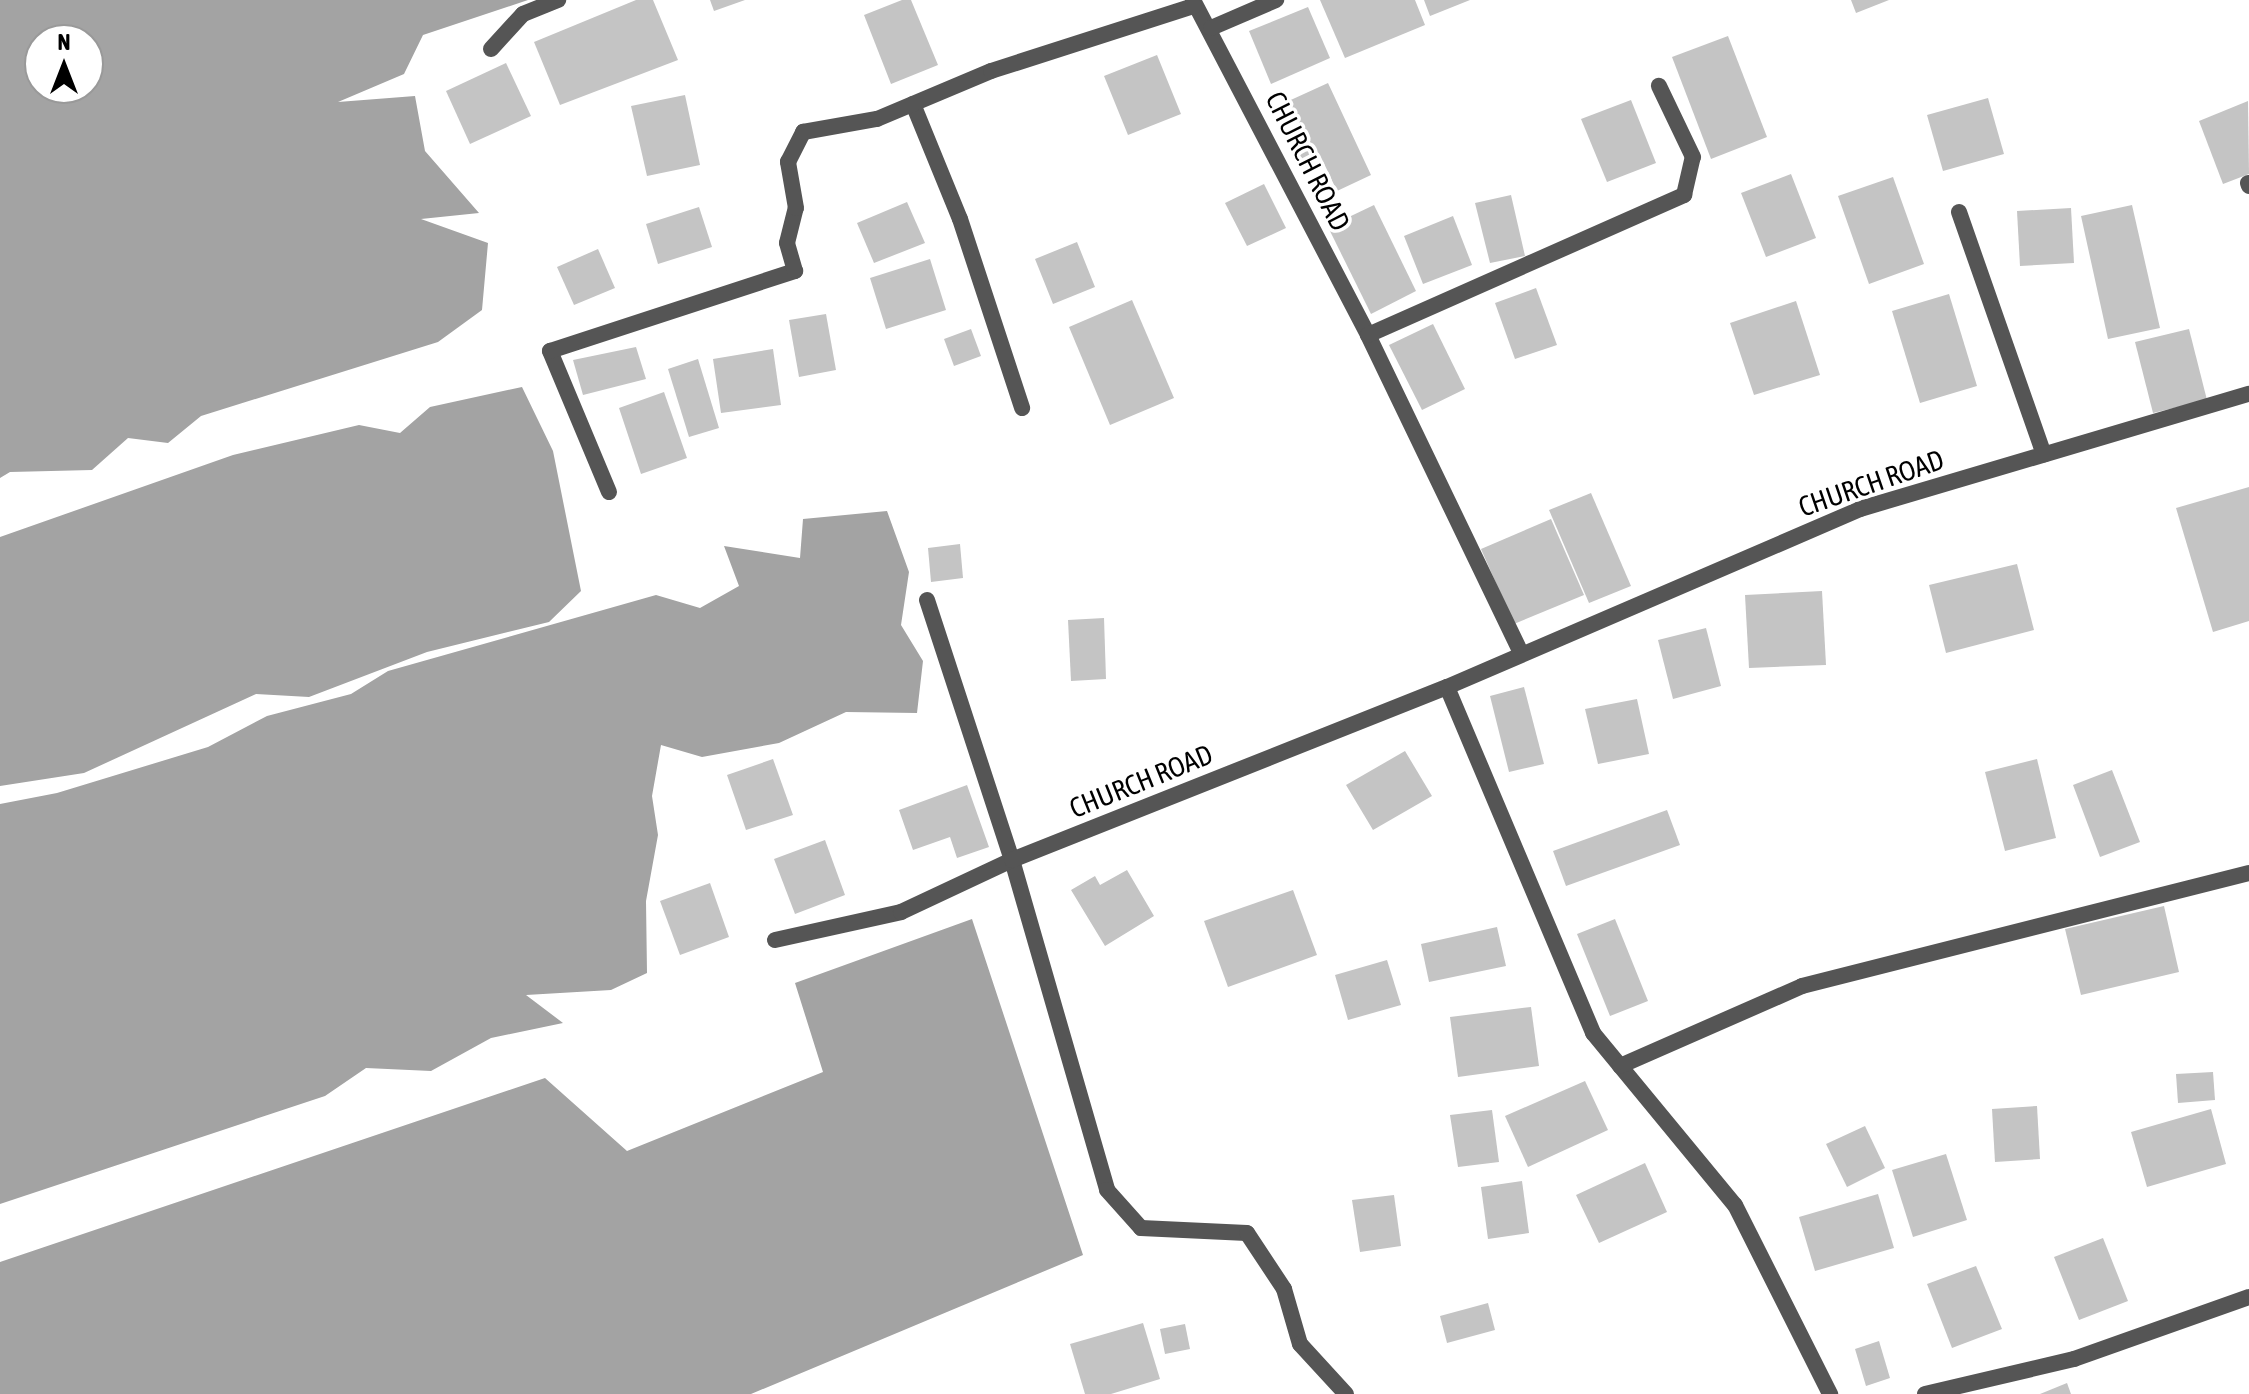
<!DOCTYPE html>
<html>
<head>
<meta charset="utf-8">
<style>
  body { margin:0 }
  #map { position:relative; width:2249px; height:1394px; overflow:hidden; background:#fff; font-family:"Asap Condensed",sans-serif }
  div>[style] { position:absolute }
  .water>* { inset:0; background:#a3a3a3 }
  .building>* { inset:0; background:#c4c4c4 }
  .minor>* { height:16px; margin:-8px; padding:0 8px; transform-origin:8px; border-radius:8px; background:#555 }
  .tertiary>* { height:16px; margin:-8px; padding:0 8px; transform-origin:8px; border-radius:8px; background:#555 }
  span { translate:-50% -50%; white-space:nowrap; text-align:center; line-height:1.15; -webkit-text-stroke:7px #fff; paint-order:stroke }
  .street-label { font-size:28px; color:#000 }
  .north { position:absolute; left:24px; top:24px; width:80px; height:80px; box-sizing:border-box; background:#fff; border:2px solid #999; border-radius:50%; rotate:0deg; font-size:22px; font-weight:700; line-height:32px; text-align:center; color:#000 }
  .north::after { content:''; display:block; margin:auto; width:28px; height:36px; background:#000; clip-path:polygon(50% 0,100% 100%,50% 72%,0 100%) }
</style>
</head>
<body>
<div id="map">
  <div class="water">
    <div style="clip-path:polygon(evenodd,0 0,528px 0,423px 35px,404px 74px,338px 102px,415px 96px,425px 151px,479px 213px,421px 219px,488px 243px,482px 310px,438px 342px,201px 416px,168px 443px,128px 438px,92px 470px,10px 472px,0 478px,0 0,40px 40px,88px 40px,88px 88px,40px 88px,40px 40px)"></div>
    <div style="clip-path:polygon(522px 387px,553px 451px,581px 591px,549px 622px,427px 652px,309px 697px,256px 694px,84px 773px,0 786px,0 537px,233px 455px,359px 425px,400px 433px,430px 407px)"></div>
    <div style="clip-path:polygon(887px 511px,909px 572px,901px 625px,923px 661px,917px 713px,846px 712px,779px 743px,702px 757px,661px 745px,652px 796px,658px 835px,646px 901px,647px 973px,611px 990px,526px 995px,563px 1023px,491px 1038px,431px 1071px,366px 1068px,325px 1096px,0 1204px,0 804px,57px 793px,208px 747px,267px 716px,351px 694px,388px 671px,656px 595px,700px 608px,739px 586px,724px 546px,800px 558px,803px 519px)"></div>
    <div style="clip-path:polygon(972px 919px,1083px 1255px,751px 1394px,0 1394px,0 1262px,545px 1078px,627px 1151px,823px 1072px,795px 983px)"></div>
  </div>
  <div class="building">
    <div style="clip-path:polygon(636px 0,653px 0,678px 60px,560px 105px,534px 42px)"></div>
    <div style="clip-path:polygon(710px 0,745px 0,714px 11px)"></div>
    <div style="clip-path:polygon(902px 0,911px 0,938px 65px,891px 84px,864px 15px)"></div>
    <div style="clip-path:polygon(1320px 0,1415px 0,1425px 25px,1345px 58px)"></div>
    <div style="clip-path:polygon(1424px 0,1470px 0,1430px 16px)"></div>
    <div style="clip-path:polygon(1851px 0,1889px 0,1856px 13px)"></div>
    <div style="clip-path:polygon(1308px 7px,1330px 58px,1271px 84px,1249px 31px)"></div>
    <div style="clip-path:polygon(1728px 36px,1767px 137px,1711px 159px,1672px 57px)"></div>
    <div style="clip-path:polygon(1157px 55px,1181px 114px,1128px 135px,1104px 76px)"></div>
    <div style="clip-path:polygon(506px 63px,531px 116px,470px 144px,446px 91px)"></div>
    <div style="clip-path:polygon(1328px 83px,1371px 175px,1337px 191px,1320px 155px,1298px 165px,1271px 109px)"></div>
    <div style="clip-path:polygon(685px 95px,700px 165px,647px 176px,631px 106px)"></div>
    <div style="clip-path:polygon(1988px 98px,2004px 154px,1943px 171px,1927px 115px)"></div>
    <div style="clip-path:polygon(1631px 100px,1656px 163px,1607px 182px,1581px 119px)"></div>
    <div style="clip-path:polygon(2248px 101px,2249px 174px,2223px 184px,2199px 121px)"></div>
    <div style="clip-path:polygon(1791px 174px,1816px 238px,1766px 257px,1741px 193px)"></div>
    <div style="clip-path:polygon(1893px 177px,1924px 264px,1869px 284px,1838px 196px)"></div>
    <div style="clip-path:polygon(1264px 184px,1286px 228px,1247px 246px,1225px 203px)"></div>
    <div style="clip-path:polygon(1511px 195px,1525px 256px,1490px 263px,1475px 203px)"></div>
    <div style="clip-path:polygon(907px 202px,925px 243px,874px 263px,857px 223px)"></div>
    <div style="clip-path:polygon(1374px 205px,1416px 291px,1371px 314px,1328px 227px)"></div>
    <div style="clip-path:polygon(2132px 205px,2160px 328px,2108px 339px,2081px 216px)"></div>
    <div style="clip-path:polygon(699px 207px,712px 247px,658px 264px,646px 224px)"></div>
    <div style="clip-path:polygon(2071px 208px,2074px 263px,2020px 266px,2017px 211px)"></div>
    <div style="clip-path:polygon(1453px 216px,1472px 265px,1423px 284px,1404px 236px)"></div>
    <div style="clip-path:polygon(1077px 242px,1095px 287px,1053px 304px,1035px 259px)"></div>
    <div style="clip-path:polygon(598px 249px,615px 288px,574px 305px,557px 267px)"></div>
    <div style="clip-path:polygon(930px 259px,946px 310px,886px 329px,870px 278px)"></div>
    <div style="clip-path:polygon(1536px 288px,1557px 345px,1515px 359px,1495px 303px)"></div>
    <div style="clip-path:polygon(1949px 294px,1977px 386px,1920px 403px,1892px 311px)"></div>
    <div style="clip-path:polygon(1132px 300px,1174px 398px,1110px 425px,1069px 327px)"></div>
    <div style="clip-path:polygon(1796px 301px,1820px 375px,1754px 395px,1730px 323px)"></div>
    <div style="clip-path:polygon(826px 314px,836px 370px,799px 377px,789px 320px)"></div>
    <div style="clip-path:polygon(1433px 324px,1465px 389px,1422px 410px,1389px 345px)"></div>
    <div style="clip-path:polygon(971px 329px,981px 356px,954px 366px,944px 339px)"></div>
    <div style="clip-path:polygon(2189px 329px,2207px 400px,2153px 413px,2135px 342px)"></div>
    <div style="clip-path:polygon(636px 347px,646px 379px,583px 395px,573px 360px)"></div>
    <div style="clip-path:polygon(773px 349px,781px 405px,721px 413px,713px 359px)"></div>
    <div style="clip-path:polygon(698px 359px,719px 428px,689px 437px,668px 369px)"></div>
    <div style="clip-path:polygon(664px 392px,687px 458px,641px 474px,619px 408px)"></div>
    <div style="clip-path:polygon(2249px 487px,2249px 621px,2213px 632px,2176px 508px)"></div>
    <div style="clip-path:polygon(1591px 493px,1631px 586px,1589px 603px,1549px 510px)"></div>
    <div style="clip-path:polygon(1551px 519px,1584px 595px,1514px 624px,1481px 549px)"></div>
    <div style="clip-path:polygon(960px 544px,963px 578px,931px 582px,928px 548px)"></div>
    <div style="clip-path:polygon(2017px 564px,2034px 630px,1946px 653px,1929px 585px)"></div>
    <div style="clip-path:polygon(1822px 591px,1826px 665px,1749px 668px,1745px 595px)"></div>
    <div style="clip-path:polygon(1104px 618px,1106px 679px,1071px 681px,1068px 620px)"></div>
    <div style="clip-path:polygon(1706px 628px,1721px 686px,1673px 699px,1658px 640px)"></div>
    <div style="clip-path:polygon(1524px 687px,1544px 764px,1509px 772px,1490px 696px)"></div>
    <div style="clip-path:polygon(1637px 699px,1649px 754px,1598px 764px,1585px 709px)"></div>
    <div style="clip-path:polygon(1405px 751px,1432px 796px,1373px 830px,1346px 785px)"></div>
    <div style="clip-path:polygon(773px 759px,793px 815px,746px 830px,727px 775px)"></div>
    <div style="clip-path:polygon(2037px 759px,2056px 838px,2005px 851px,1985px 772px)"></div>
    <div style="clip-path:polygon(2112px 770px,2140px 842px,2100px 857px,2073px 785px)"></div>
    <div style="clip-path:polygon(967px 785px,989px 847px,957px 858px,950px 837px,913px 850px,899px 810px)"></div>
    <div style="clip-path:polygon(1667px 810px,1680px 845px,1566px 886px,1553px 851px)"></div>
    <div style="clip-path:polygon(825px 840px,845px 895px,795px 914px,774px 859px)"></div>
    <div style="clip-path:polygon(1127px 870px,1154px 916px,1105px 946px,1071px 890px,1095px 876px,1100px 885px)"></div>
    <div style="clip-path:polygon(710px 883px,729px 937px,680px 955px,660px 901px)"></div>
    <div style="clip-path:polygon(1293px 890px,1317px 955px,1228px 987px,1204px 921px)"></div>
    <div style="clip-path:polygon(2164px 906px,2179px 972px,2081px 995px,2065px 929px)"></div>
    <div style="clip-path:polygon(1615px 919px,1648px 1001px,1610px 1016px,1577px 934px)"></div>
    <div style="clip-path:polygon(1497px 927px,1506px 966px,1429px 982px,1421px 944px)"></div>
    <div style="clip-path:polygon(1387px 960px,1401px 1005px,1348px 1020px,1335px 975px)"></div>
    <div style="clip-path:polygon(1531px 1007px,1539px 1066px,1458px 1077px,1450px 1017px)"></div>
    <div style="clip-path:polygon(2213px 1072px,2215px 1100px,2178px 1103px,2176px 1074px)"></div>
    <div style="clip-path:polygon(1585px 1081px,1608px 1130px,1528px 1167px,1505px 1116px)"></div>
    <div style="clip-path:polygon(2037px 1106px,2040px 1159px,1995px 1162px,1992px 1109px)"></div>
    <div style="clip-path:polygon(2211px 1109px,2226px 1164px,2147px 1187px,2131px 1132px)"></div>
    <div style="clip-path:polygon(1492px 1110px,1499px 1162px,1458px 1167px,1450px 1115px)"></div>
    <div style="clip-path:polygon(1865px 1126px,1885px 1168px,1847px 1187px,1826px 1144px)"></div>
    <div style="clip-path:polygon(1946px 1154px,1967px 1220px,1913px 1237px,1892px 1170px)"></div>
    <div style="clip-path:polygon(1645px 1163px,1667px 1212px,1599px 1243px,1576px 1195px)"></div>
    <div style="clip-path:polygon(1522px 1181px,1529px 1233px,1488px 1239px,1481px 1187px)"></div>
    <div style="clip-path:polygon(1878px 1194px,1894px 1248px,1815px 1271px,1799px 1217px)"></div>
    <div style="clip-path:polygon(1394px 1195px,1401px 1246px,1360px 1252px,1352px 1200px)"></div>
    <div style="clip-path:polygon(2103px 1238px,2128px 1301px,2079px 1320px,2054px 1257px)"></div>
    <div style="clip-path:polygon(1976px 1266px,2002px 1329px,1952px 1348px,1927px 1284px)"></div>
    <div style="clip-path:polygon(1488px 1303px,1495px 1330px,1447px 1343px,1440px 1316px)"></div>
    <div style="clip-path:polygon(1143px 1323px,1160px 1379px,1111px 1394px,1085px 1394px,1070px 1344px)"></div>
    <div style="clip-path:polygon(1185px 1324px,1190px 1349px,1165px 1354px,1160px 1329px)"></div>
    <div style="clip-path:polygon(1879px 1341px,1890px 1378px,1866px 1386px,1855px 1349px)"></div>
    <div style="clip-path:polygon(2067px 1383px,2071px 1394px,2040px 1394px)"></div>
  </div>
  <div class="minor">
    <div style="left:1193px;top:0;width:378px;rotate:62.4deg"></div>
    <div style="left:1368px;top:335px;width:351px;rotate:64.3deg"></div>
    <div style="left:1211px;top:28px;width:71px;rotate:-23.3deg"></div>
    <div style="left:491px;top:49px;width:47px;rotate:-47.6deg"></div>
    <div style="left:523px;top:14px;width:38px;rotate:-22deg"></div>
    <div style="left:913px;top:104px;width:124px;rotate:67.8deg"></div>
    <div style="left:960px;top:219px;width:199px;rotate:71.8deg"></div>
    <div style="left:2248px;top:183px;width:3px;rotate:72deg"></div>
    <div style="left:1959px;top:212px;width:257px;rotate:70.7deg"></div>
    <div style="left:1368px;top:335px;width:346px;rotate:-23.9deg"></div>
    <div style="left:1684px;top:195px;width:39px;rotate:-77deg"></div>
    <div style="left:1693px;top:157px;width:79px;rotate:-115.6deg"></div>
    <div style="left:609px;top:492px;width:153px;rotate:-112.7deg"></div>
    <div style="left:550px;top:351px;width:258px;rotate:-18.1deg"></div>
    <div style="left:795px;top:271px;width:29px;rotate:-106deg"></div>
    <div style="left:787px;top:243px;width:36px;rotate:-76deg"></div>
    <div style="left:796px;top:208px;width:47px;rotate:-99.9deg"></div>
    <div style="left:788px;top:162px;width:34px;rotate:-63deg"></div>
    <div style="left:803px;top:132px;width:75px;rotate:-10deg"></div>
    <div style="left:877px;top:119px;width:124px;rotate:-22.8deg"></div>
    <div style="left:991px;top:71px;width:213px;rotate:-17.8deg"></div>
    <div style="left:927px;top:600px;width:274px;rotate:71.9deg"></div>
    <div style="left:1012px;top:860px;width:343px;rotate:73.9deg"></div>
    <div style="left:1107px;top:1190px;width:51px;rotate:48.2deg"></div>
    <div style="left:1141px;top:1228px;width:106px;rotate:2.7deg"></div>
    <div style="left:1247px;top:1233px;width:67px;rotate:56.5deg"></div>
    <div style="left:1284px;top:1289px;width:57px;rotate:73.8deg"></div>
    <div style="left:1300px;top:1344px;width:68px;rotate:47.4deg"></div>
    <div style="left:1447px;top:687px;width:376px;rotate:67.1deg"></div>
    <div style="left:1593px;top:1033px;width:223px;rotate:50.5deg"></div>
    <div style="left:1735px;top:1205px;width:212px;rotate:63.3deg"></div>
    <div style="left:775px;top:940px;width:129px;rotate:-12.5deg"></div>
    <div style="left:901px;top:912px;width:123px;rotate:-25.1deg"></div>
    <div style="left:1620px;top:1066px;width:199px;rotate:-23.7deg"></div>
    <div style="left:1802px;top:986px;width:461px;rotate:-14.2deg"></div>
    <div style="left:1925px;top:1394px;width:153px;rotate:-13.2deg"></div>
    <div style="left:2074px;top:1359px;width:186px;rotate:-19.5deg"></div>
  </div>
  <div class="tertiary">
    <div style="left:1012px;top:860px;width:468px;rotate:-21.7deg"></div>
    <div style="left:1447px;top:687px;width:450px;rotate:-23.3deg"></div>
    <div style="left:1860px;top:509px;width:406px;rotate:-16.5deg"></div>
  </div>
  <div class="street-label">
    <span style="left:1308px;top:161px;rotate:63deg">CHURCH ROAD</span>
    <span style="left:1871px;top:483px;rotate:-19deg">CHURCH ROAD</span>
    <span style="left:1141px;top:781px;rotate:-22deg">CHURCH ROAD</span>
  </div>
  <div class="north">N</div>
</div>
</body>
</html>
